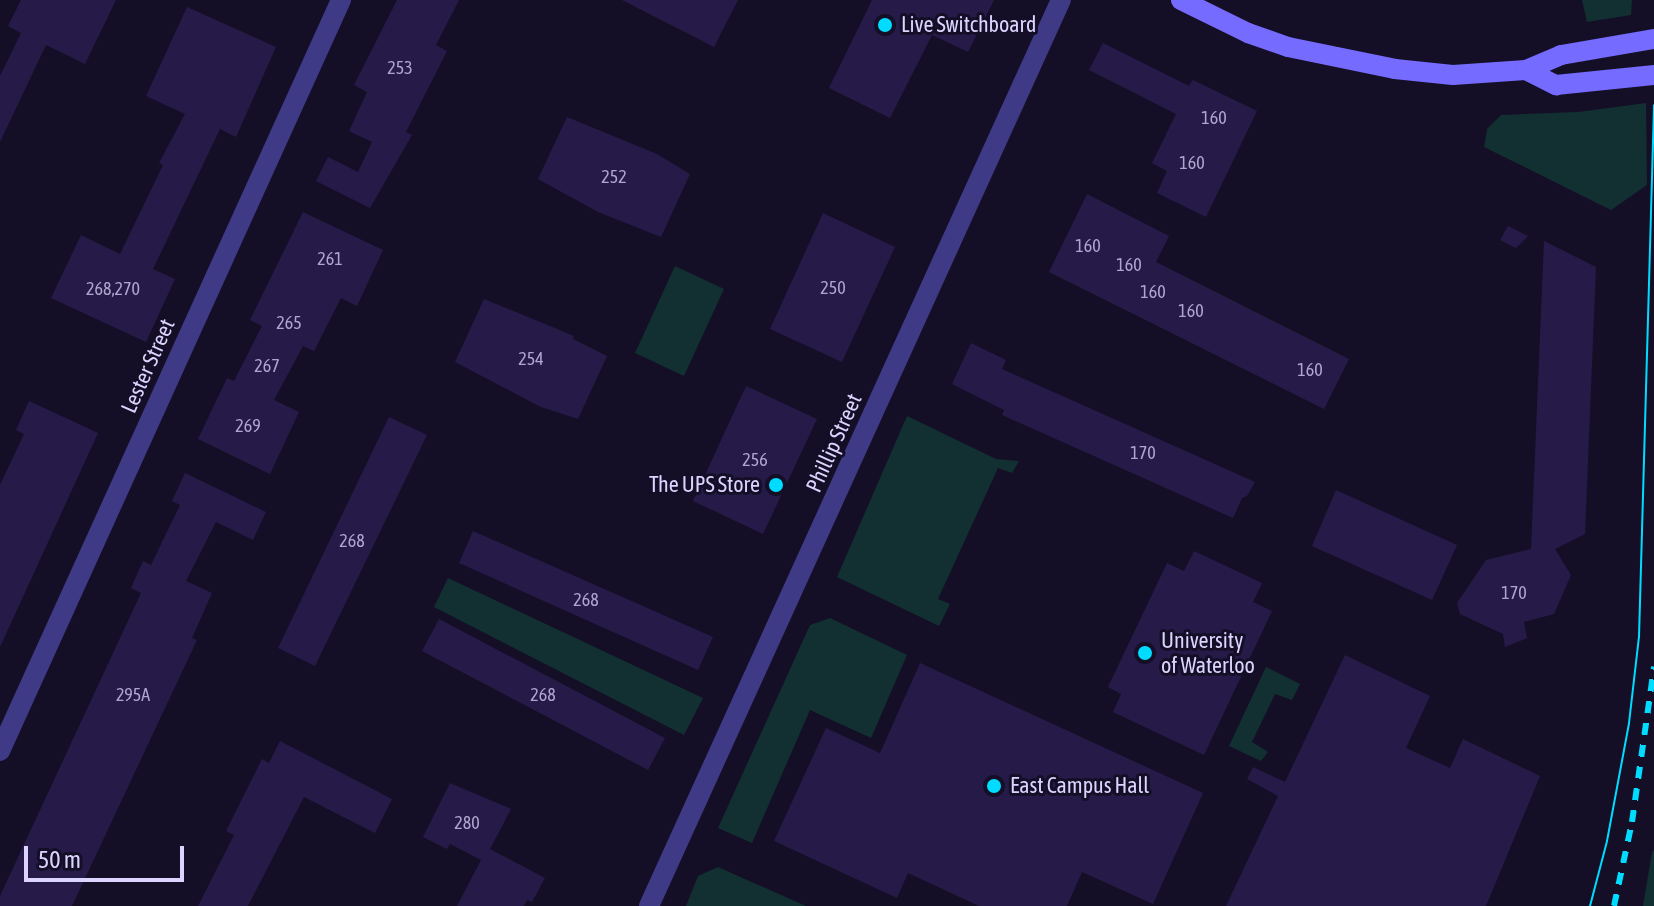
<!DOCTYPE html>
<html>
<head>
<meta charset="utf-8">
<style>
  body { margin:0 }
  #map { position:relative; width:1654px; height:906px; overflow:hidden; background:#140f26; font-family:"Asap Condensed",sans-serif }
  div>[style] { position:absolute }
  .green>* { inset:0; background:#123031 }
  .building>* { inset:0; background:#261b48 }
  .minor>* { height:20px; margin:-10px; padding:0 10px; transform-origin:10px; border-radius:10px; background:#3f3a86 }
  .tertiary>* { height:20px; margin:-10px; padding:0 10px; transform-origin:10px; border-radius:10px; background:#3f3a86 }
  .secondary>* { height:20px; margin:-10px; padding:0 10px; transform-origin:10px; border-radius:10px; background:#756bff }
  .tram>* { height:2px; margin:-1px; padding:0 1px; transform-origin:1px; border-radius:1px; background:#00dcff }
  .rail>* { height:6px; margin-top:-3px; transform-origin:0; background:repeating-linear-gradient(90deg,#00dcff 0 12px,transparent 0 22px) }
  .dots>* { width:22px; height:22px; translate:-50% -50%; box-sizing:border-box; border:4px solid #140f26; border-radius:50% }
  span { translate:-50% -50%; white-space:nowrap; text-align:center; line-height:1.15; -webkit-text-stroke:6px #140f26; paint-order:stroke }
  .number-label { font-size:18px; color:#aea6d1 }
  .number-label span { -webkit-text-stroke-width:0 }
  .poi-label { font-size:22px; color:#dbd4ff }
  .left { translate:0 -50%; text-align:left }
  .right { translate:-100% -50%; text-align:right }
  .street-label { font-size:22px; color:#dbd4ff }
  .scale { position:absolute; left:24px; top:846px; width:160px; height:36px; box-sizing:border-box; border:4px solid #dbd4ff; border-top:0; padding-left:10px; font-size:24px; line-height:28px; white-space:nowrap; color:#dbd4ff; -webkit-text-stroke:6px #140f26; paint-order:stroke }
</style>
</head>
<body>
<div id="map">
  <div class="green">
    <div style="clip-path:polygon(1582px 0,1632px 0,1631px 15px,1587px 22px)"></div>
    <div style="clip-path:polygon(1646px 103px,1647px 185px,1611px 210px,1484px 147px,1487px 129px,1501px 115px,1578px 112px)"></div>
    <div style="clip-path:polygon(675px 266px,724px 289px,684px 376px,635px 353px)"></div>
    <div style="clip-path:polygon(907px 416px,996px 459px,1019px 461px,1012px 473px,998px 468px,938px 599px,950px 604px,939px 626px,837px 577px)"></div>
    <div style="clip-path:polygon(448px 578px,703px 698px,684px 735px,434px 607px)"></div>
    <div style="clip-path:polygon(830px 618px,907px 655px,871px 738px,810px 710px,752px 843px,718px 828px,810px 625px)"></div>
    <div style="clip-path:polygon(1266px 667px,1300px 684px,1292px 700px,1275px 694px,1252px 742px,1268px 752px,1261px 761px,1229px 746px)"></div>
    <div style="clip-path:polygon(1654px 850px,1654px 906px,1643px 906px,1652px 852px)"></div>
    <div style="clip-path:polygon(718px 867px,806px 906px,686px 906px,698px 876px)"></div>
  </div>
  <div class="building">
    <div style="clip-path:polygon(21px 0,116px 0,85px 64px,46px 45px,0 142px,0 76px,21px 33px,8px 26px)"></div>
    <div style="clip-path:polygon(397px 0,459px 0,436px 45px,447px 51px,406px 132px,412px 135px,370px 208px,316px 181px,328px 157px,358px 172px,372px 142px,349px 131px,367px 92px,354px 85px)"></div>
    <div style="clip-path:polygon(622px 0,738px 0,714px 47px)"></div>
    <div style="clip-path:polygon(872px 0,994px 0,968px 52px,932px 35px,890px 118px,829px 88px)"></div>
    <div style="clip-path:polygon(187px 7px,276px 47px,236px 137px,220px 129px,153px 269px,175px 279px,146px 342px,51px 298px,81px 235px,120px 254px,163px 165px,159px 163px,185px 114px,146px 96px)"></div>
    <div style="clip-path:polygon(1103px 43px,1189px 86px,1193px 80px,1257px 111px,1206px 217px,1157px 193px,1167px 171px,1152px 163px,1176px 114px,1089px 70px)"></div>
    <div style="clip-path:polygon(567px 117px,657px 154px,690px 174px,661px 237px,598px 212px,538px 179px)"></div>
    <div style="clip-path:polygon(1087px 194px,1169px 236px,1156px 262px,1349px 359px,1324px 409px,1049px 272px)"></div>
    <div style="clip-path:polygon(303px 212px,383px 250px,357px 306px,341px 298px,314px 351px,303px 346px,274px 400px,299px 412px,270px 474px,198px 439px,227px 378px,234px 381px,262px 326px,250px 320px)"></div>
    <div style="clip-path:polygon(823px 213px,895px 247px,842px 362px,770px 329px)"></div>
    <div style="clip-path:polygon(1508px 226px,1528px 236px,1516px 248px,1500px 240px)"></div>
    <div style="clip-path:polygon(1544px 241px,1596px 267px,1585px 534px,1555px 549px,1571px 575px,1554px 614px,1524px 622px,1527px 638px,1505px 647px,1503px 634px,1460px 614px,1457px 603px,1486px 560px,1531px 549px)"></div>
    <div style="clip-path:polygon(484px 299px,574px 336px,573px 339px,607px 356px,578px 419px,541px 407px,455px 362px)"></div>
    <div style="clip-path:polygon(971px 343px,1006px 360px,1002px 369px,1255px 482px,1247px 496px,1242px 498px,1233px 518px,1002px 415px,1004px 410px,952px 384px)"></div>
    <div style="clip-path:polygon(746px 386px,817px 419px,763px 534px,693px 501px)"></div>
    <div style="clip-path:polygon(29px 401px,98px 433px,0 647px,0 485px,24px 434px,16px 430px)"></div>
    <div style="clip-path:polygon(389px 417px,427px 435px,315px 666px,278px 648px)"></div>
    <div style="clip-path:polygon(185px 473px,266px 512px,253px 540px,216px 522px,186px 581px,212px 593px,192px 638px,197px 640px,72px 906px,0 906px,0 896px,141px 593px,131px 588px,143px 561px,151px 565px,180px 505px,172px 501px)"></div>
    <div style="clip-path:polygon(1336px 490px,1457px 545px,1432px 600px,1312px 546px)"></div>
    <div style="clip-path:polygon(473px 531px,713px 637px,698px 670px,459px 563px)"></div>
    <div style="clip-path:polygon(1194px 551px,1262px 583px,1253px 602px,1272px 611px,1204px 755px,1113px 712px,1121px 694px,1108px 687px,1167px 563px,1184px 571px)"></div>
    <div style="clip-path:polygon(439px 619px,665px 738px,648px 770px,422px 651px)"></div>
    <div style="clip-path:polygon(1345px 655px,1430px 696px,1406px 748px,1450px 768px,1463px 739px,1540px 776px,1486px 906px,1226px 906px,1278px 796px,1247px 779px,1253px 767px,1285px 782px)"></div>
    <div style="clip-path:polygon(920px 663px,1203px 793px,1153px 904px,1082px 872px,1067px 906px,979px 906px,908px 873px,897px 898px,774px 841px,826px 728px,880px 753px)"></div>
    <div style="clip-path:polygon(280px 741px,392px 799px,375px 833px,304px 797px,248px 906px,198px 906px,234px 835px,226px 831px,262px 759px,269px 763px)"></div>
    <div style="clip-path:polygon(450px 783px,511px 809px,490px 849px,545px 878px,532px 902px,527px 900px,524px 906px,457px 906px,481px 860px,450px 844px,447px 849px,423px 837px)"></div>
  </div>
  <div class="minor">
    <div style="left:0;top:751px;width:825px;rotate:-65.58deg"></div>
  </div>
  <div class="tertiary">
    <div style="left:649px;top:906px;width:995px;rotate:-65.55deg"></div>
  </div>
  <div class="secondary">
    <div style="left:1181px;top:0;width:75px;rotate:26.2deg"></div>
    <div style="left:1248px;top:33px;width:42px;rotate:19.3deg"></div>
    <div style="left:1288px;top:47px;width:109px;rotate:11.6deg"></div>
    <div style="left:1395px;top:69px;width:58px;rotate:5.9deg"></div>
    <div style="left:1453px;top:75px;width:73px;rotate:-3.9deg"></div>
    <div style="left:1526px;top:70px;width:38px;rotate:-23deg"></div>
    <div style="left:1561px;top:55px;width:94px;rotate:-9.8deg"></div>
    <div style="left:1526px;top:70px;width:34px;rotate:27deg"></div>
    <div style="left:1556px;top:85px;width:99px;rotate:-5.8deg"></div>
  </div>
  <div class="tram">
    <div style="left:1590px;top:906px;width:67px;rotate:-75.3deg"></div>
    <div style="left:1607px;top:841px;width:120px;rotate:-79.4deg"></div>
    <div style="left:1629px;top:723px;width:87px;rotate:-83.4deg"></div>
    <div style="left:1639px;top:637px;width:532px;rotate:-88.38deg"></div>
  </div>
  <div class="rail">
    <div style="left:1614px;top:906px;width:86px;rotate:-77.9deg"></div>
    <div style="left:1632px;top:822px;width:157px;rotate:-81.9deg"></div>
  </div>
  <div class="dots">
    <div style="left:885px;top:25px;background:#00dcff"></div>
    <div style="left:776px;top:485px;background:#00dcff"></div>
    <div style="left:1145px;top:653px;background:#00dcff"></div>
    <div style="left:994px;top:786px;background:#00dcff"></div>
  </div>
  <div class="number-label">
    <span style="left:400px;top:68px">253</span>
    <span style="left:1214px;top:118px">160</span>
    <span style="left:1192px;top:163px">160</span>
    <span style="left:614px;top:177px">252</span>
    <span style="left:1088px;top:246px">160</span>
    <span style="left:330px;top:259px">261</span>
    <span style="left:1129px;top:265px">160</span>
    <span style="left:833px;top:288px">250</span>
    <span style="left:113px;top:289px">268,270</span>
    <span style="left:1153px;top:292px">160</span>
    <span style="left:1191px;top:311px">160</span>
    <span style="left:289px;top:323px">265</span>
    <span style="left:531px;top:359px">254</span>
    <span style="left:267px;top:366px">267</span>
    <span style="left:1310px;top:370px">160</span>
    <span style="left:248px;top:426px">269</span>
    <span style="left:1143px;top:453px">170</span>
    <span style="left:755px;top:460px">256</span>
    <span style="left:352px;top:541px">268</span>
    <span style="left:1514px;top:593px">170</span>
    <span style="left:586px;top:600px">268</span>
    <span style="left:133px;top:695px">295A</span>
    <span style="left:543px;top:695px">268</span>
    <span style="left:467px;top:823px">280</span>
  </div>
  <div class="poi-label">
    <span class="left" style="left:901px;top:25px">Live Switchboard</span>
    <span class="right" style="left:760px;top:485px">The UPS Store</span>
    <span class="left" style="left:1161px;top:653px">University<br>of Waterloo</span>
    <span class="left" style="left:1010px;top:786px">East Campus Hall</span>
  </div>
  <div class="street-label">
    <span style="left:148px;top:366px;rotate:-66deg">Lester Street</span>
    <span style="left:834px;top:443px;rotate:-66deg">Phillip Street</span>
  </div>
  <div class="scale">50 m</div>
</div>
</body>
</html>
